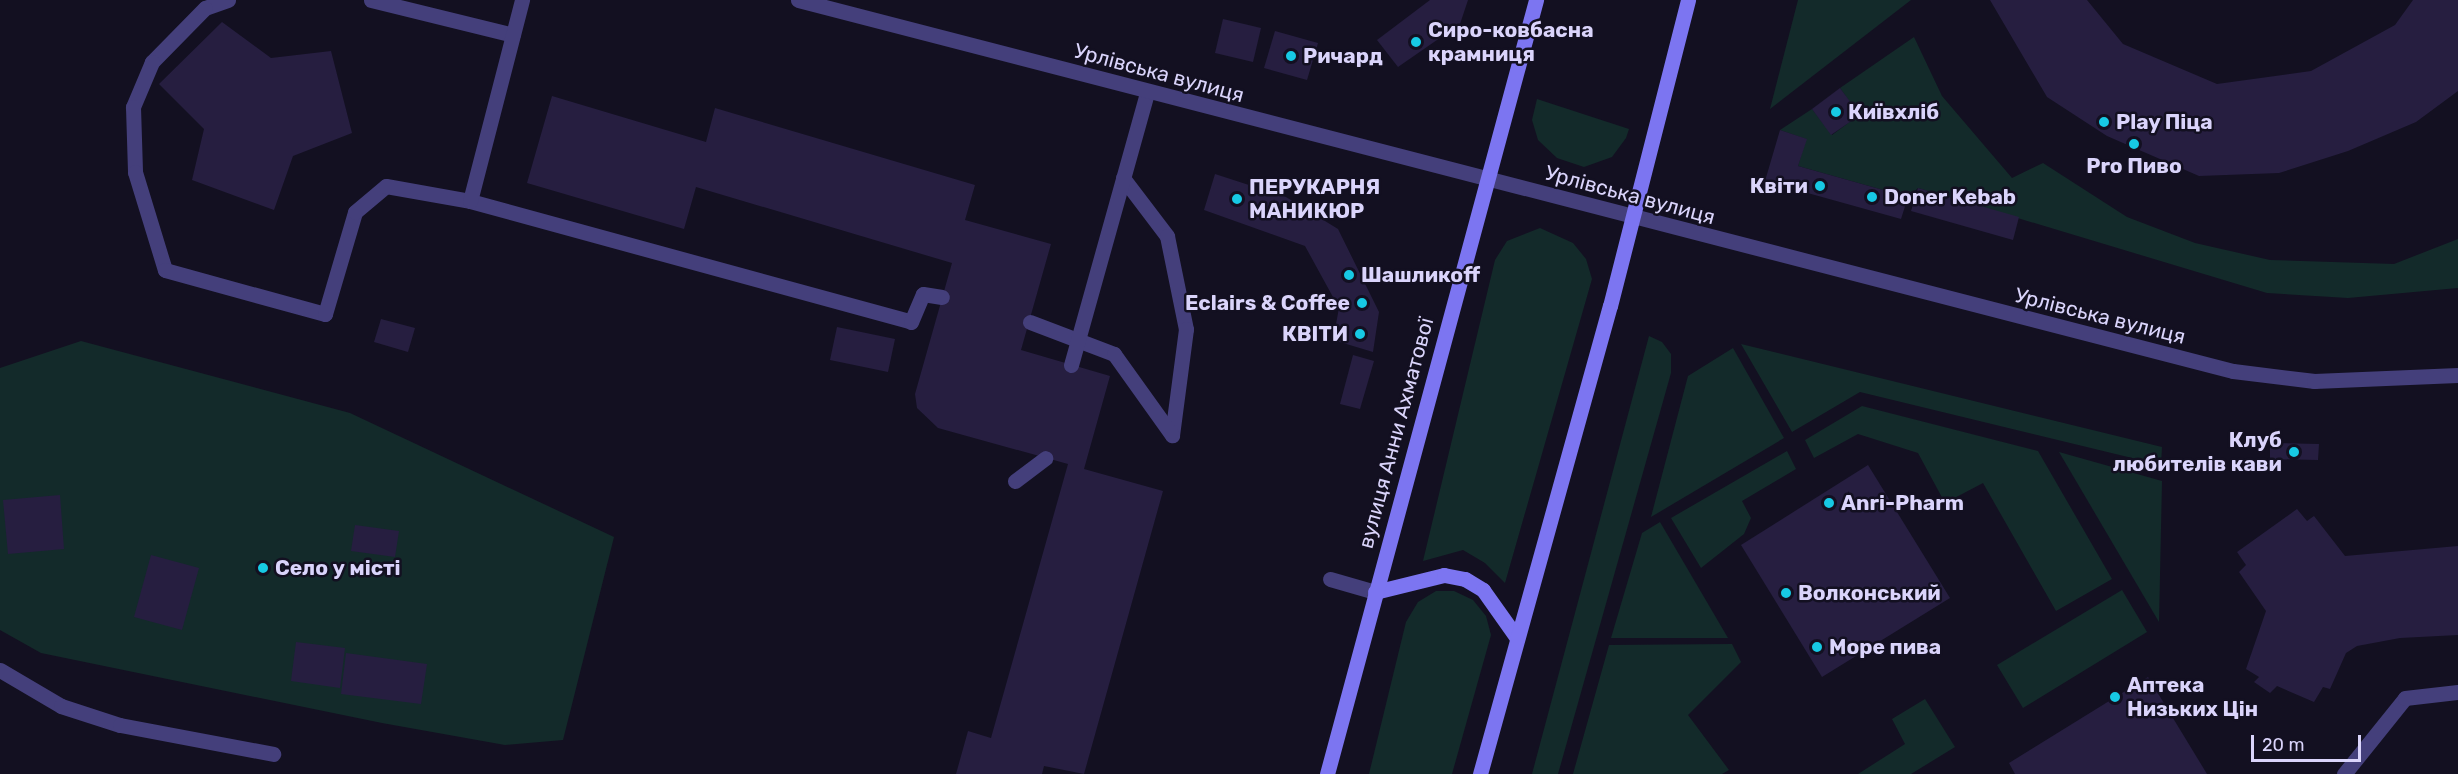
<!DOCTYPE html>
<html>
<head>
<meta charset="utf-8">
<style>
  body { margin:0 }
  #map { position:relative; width:2458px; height:774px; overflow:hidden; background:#131021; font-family:Rubik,sans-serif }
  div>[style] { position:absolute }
  .green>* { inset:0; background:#132a2a }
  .building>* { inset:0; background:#261e40 }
  .service>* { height:15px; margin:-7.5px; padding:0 7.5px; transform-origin:7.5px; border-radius:7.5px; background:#443f7b }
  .minor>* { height:15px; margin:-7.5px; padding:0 7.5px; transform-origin:7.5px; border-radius:7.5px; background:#443f7b }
  .secondary>* { height:15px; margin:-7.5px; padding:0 7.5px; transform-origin:7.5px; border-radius:7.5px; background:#7c75f1 }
  .dots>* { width:16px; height:16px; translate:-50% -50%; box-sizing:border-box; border:3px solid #131021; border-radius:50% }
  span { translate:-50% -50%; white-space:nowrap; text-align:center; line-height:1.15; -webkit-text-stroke:5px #131021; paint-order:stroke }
  .poi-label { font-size:21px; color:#dad4fb; font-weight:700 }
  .left { translate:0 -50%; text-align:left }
  .right { translate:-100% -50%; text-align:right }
  .street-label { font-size:21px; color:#dad4fb }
  .scale { position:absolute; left:2251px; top:735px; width:110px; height:27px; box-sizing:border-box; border:3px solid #dad4fb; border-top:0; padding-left:8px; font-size:18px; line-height:21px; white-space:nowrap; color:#dad4fb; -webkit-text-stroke:4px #131021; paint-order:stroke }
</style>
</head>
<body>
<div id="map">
  <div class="green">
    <div style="clip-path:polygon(1798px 0,1911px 0,1770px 109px)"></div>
    <div style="clip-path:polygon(1914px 37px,1942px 96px,2012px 178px,2043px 163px,2127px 217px,2195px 243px,2270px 260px,2394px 264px,2458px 239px,2458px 288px,2348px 298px,2267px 293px,1918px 188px,1908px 197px,1798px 166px,1806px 139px,1780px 130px,1812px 109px,1832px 135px,1859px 115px,1840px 88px)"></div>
    <div style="clip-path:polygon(1537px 99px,1629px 129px,1626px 138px,1612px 157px,1584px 167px,1557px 158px,1538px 140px,1532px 120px)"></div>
    <div style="clip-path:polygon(1540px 228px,1573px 243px,1586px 259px,1592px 279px,1505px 583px,1485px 563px,1463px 550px,1423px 561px,1495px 260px,1507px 241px)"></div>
    <div style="clip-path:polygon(1649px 336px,1662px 342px,1671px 354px,1671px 373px,1558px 774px,1532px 774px)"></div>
    <div style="clip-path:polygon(81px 341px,350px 413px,614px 537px,563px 740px,505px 745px,382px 723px,41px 653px,0 630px,0 368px)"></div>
    <div style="clip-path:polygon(1741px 344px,2162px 447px,2161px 465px,1860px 392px,1792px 432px)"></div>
    <div style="clip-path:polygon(1733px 348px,1784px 438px,1651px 517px,1688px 376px)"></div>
    <div style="clip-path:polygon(1862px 406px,2038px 451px,2112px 579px,2056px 611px,1983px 483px,1945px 503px,1918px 453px,1858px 434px,1814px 458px,1805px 440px)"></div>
    <div style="clip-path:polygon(1787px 451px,1796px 469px,1742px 501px,1751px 518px,1744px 534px,1701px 568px,1671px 518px)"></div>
    <div style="clip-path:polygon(2059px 452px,2162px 481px,2159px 622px)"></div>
    <div style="clip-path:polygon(1660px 522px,1728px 638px,1611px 638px,1642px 533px)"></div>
    <div style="clip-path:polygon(2122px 590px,2147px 632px,2023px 708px,1997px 665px)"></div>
    <div style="clip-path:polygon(1436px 591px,1454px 591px,1473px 600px,1486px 616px,1491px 635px,1452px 774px,1369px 774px,1406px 622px,1418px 602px)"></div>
    <div style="clip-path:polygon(1732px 644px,1741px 662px,1688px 715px,1729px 770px,1722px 774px,1573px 774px,1609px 645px)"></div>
    <div style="clip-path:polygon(1925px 699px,1955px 747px,1911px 774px,1858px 774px,1905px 744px,1892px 719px)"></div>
  </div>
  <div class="building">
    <div style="clip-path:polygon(1430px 0,1468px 0,1460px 24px,1398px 67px,1377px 40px)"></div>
    <div style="clip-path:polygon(1990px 0,2087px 0,2123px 44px,2217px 84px,2311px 71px,2395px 25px,2413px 0,2458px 0,2458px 91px,2416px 122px,2348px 151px,2279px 173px,2199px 176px,2107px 136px,2047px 97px)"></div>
    <div style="clip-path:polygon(1223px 19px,1261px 28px,1253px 62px,1215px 53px)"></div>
    <div style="clip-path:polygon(222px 22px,271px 58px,331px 51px,352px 133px,293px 156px,274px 210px,192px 180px,204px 129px,159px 84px)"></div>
    <div style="clip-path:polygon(1275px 31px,1318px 43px,1307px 80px,1264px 68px)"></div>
    <div style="clip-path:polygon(1840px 88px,1860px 115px,1831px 135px,1812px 109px)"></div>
    <div style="clip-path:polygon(552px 96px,706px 142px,715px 108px,975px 185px,965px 220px,1051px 244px,1021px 350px,1110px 376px,1084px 469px,1163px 491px,1084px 774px,1044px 766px,1042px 774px,956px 774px,968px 731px,991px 738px,1068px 464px,938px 428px,917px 408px,915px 394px,952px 263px,696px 187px,684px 229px,527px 183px)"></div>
    <div style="clip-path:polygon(1780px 130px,1807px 139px,1798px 166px,1908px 197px,1901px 219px,1765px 181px)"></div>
    <div style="clip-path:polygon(1215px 174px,1286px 197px,1338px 229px,1379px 312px,1373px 352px,1333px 340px,1339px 308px,1305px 246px,1204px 210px)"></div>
    <div style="clip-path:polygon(1918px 188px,2019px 217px,2013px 240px,1911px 211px)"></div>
    <div style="clip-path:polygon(381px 319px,415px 328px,408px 352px,374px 342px)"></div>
    <div style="clip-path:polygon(837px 327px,895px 339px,888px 372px,830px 360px)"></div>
    <div style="clip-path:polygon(1353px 355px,1374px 361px,1360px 409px,1340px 404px)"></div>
    <div style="clip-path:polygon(2270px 443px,2319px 444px,2318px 460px,2270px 459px)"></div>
    <div style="clip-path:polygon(1868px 465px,1950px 598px,1822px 677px,1741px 545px)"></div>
    <div style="clip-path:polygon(60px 495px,64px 549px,8px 554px,3px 500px)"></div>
    <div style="clip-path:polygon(2297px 509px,2307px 521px,2314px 516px,2345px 556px,2458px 546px,2458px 635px,2400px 638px,2357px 646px,2346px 653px,2330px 689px,2323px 687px,2314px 702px,2277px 686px,2270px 693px,2254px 682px,2259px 677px,2246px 669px,2266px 611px,2239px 572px,2246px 565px,2237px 552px)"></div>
    <div style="clip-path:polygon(355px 525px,399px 531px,395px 557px,351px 551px)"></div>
    <div style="clip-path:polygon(151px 555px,199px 568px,182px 630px,134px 617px)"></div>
    <div style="clip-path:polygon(296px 642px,345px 648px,340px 688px,291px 681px)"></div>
    <div style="clip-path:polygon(346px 653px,427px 664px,421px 704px,341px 694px)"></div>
    <div style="clip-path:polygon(2148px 677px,2207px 774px,2015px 774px,2009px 763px)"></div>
  </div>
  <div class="service">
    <div style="left:228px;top:0;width:24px;rotate:161deg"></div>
    <div style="left:205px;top:8px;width:76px;rotate:134.5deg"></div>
    <div style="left:152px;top:62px;width:49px;rotate:112.9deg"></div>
    <div style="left:133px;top:107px;width:65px;rotate:88.2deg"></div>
    <div style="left:135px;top:172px;width:102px;rotate:73deg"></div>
    <div style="left:165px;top:270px;width:166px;rotate:15.4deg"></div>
    <div style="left:325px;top:314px;width:106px;rotate:-73.6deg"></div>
    <div style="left:355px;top:212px;width:40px;rotate:-40deg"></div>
    <div style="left:386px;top:186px;width:85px;rotate:10.1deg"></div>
    <div style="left:470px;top:201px;width:457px;rotate:15.3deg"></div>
    <div style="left:911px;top:322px;width:30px;rotate:-67deg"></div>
    <div style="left:923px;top:294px;width:19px;rotate:9deg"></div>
    <div style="left:371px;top:0;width:146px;rotate:13.8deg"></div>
    <div style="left:1123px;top:178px;width:73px;rotate:52.8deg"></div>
    <div style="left:1167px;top:236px;width:95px;rotate:78.5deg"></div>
    <div style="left:1186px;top:329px;width:107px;rotate:97.5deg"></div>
    <div style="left:470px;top:201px;width:208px;rotate:-75.5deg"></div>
    <div style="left:1030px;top:322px;width:90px;rotate:20.9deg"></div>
    <div style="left:1114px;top:354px;width:100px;rotate:54.4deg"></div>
    <div style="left:1071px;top:365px;width:283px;rotate:-74.4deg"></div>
    <div style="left:1015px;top:481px;width:38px;rotate:-37deg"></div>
    <div style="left:0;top:670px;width:71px;rotate:30.5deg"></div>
    <div style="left:61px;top:706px;width:62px;rotate:17.9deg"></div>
    <div style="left:120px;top:725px;width:156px;rotate:10.7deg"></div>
    <div style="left:2344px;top:774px;width:97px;rotate:-51.2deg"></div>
    <div style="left:2405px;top:698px;width:53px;rotate:-6.5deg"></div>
  </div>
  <div class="minor">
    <div style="left:798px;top:0;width:1482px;rotate:14.5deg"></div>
    <div style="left:2233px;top:371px;width:82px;rotate:7deg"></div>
    <div style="left:2314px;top:381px;width:144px;rotate:-2.4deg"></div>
    <div style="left:1330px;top:579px;width:47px;rotate:16.1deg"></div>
  </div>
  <div class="secondary">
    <div style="left:1375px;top:592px;width:71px;rotate:-13.8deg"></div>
    <div style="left:1444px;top:575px;width:21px;rotate:11deg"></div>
    <div style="left:1465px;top:579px;width:21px;rotate:31deg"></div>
    <div style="left:1483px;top:590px;width:59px;rotate:54.7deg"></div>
    <div style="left:1327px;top:774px;width:802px;rotate:-74.89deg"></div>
    <div style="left:1480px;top:774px;width:486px;rotate:-74.5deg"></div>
    <div style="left:1610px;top:306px;width:316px;rotate:-75.7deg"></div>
  </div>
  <div class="dots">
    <div style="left:1416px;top:42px;background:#17c9e4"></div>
    <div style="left:1291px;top:56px;background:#17c9e4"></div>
    <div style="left:1836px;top:112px;background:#17c9e4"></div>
    <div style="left:2104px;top:122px;background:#17c9e4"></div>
    <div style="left:2134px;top:144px;background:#17c9e4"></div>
    <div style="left:1820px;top:186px;background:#17c9e4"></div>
    <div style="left:1872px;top:197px;background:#17c9e4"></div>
    <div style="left:1237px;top:199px;background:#17c9e4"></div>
    <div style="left:1349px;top:275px;background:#17c9e4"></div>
    <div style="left:1362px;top:303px;background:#17c9e4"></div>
    <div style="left:1360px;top:334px;background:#17c9e4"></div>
    <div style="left:2294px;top:452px;background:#17c9e4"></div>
    <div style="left:1829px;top:503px;background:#17c9e4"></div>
    <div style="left:263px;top:568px;background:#17c9e4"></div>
    <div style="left:1786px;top:593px;background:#17c9e4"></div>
    <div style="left:1817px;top:647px;background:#17c9e4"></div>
    <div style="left:2115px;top:697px;background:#17c9e4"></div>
  </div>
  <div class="poi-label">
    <span class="left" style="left:1428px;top:42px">Сиро-ковбасна<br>крамниця</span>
    <span class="left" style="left:1303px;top:56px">Ричард</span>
    <span class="left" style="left:1848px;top:112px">Київхліб</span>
    <span class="left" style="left:2116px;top:122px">Play Піца</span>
    <span style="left:2134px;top:166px">Pro Пиво</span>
    <span class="right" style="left:1808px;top:186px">Квіти</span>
    <span class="left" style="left:1249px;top:199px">ПЕРУКАРНЯ<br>МАНИКЮР</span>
    <span class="left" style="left:1884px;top:197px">Doner Kebab</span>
    <span class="left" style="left:1361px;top:275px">Шашликоff</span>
    <span class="right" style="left:1350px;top:303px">Eclairs &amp; Coffee</span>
    <span class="right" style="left:1348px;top:334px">КВІТИ</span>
    <span class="right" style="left:2282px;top:452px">Клуб<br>любителів кави</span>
    <span class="left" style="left:1841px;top:503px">Anri-Pharm</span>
    <span class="left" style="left:275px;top:568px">Село у місті</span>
    <span class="left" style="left:1798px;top:593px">Волконський</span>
    <span class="left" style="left:1829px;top:647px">Море пива</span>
    <span class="left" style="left:2127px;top:697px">Аптека<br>Низьких Цін</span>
  </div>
  <div class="street-label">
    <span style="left:1159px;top:73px;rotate:15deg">Урлівська вулиця</span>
    <span style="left:1630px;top:195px;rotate:15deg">Урлівська вулиця</span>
    <span style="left:2100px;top:316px;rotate:14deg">Урлівська вулиця</span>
    <span style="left:1396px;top:433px;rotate:-75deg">вулиця Анни Ахматової</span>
  </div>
  <div class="scale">20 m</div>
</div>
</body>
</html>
